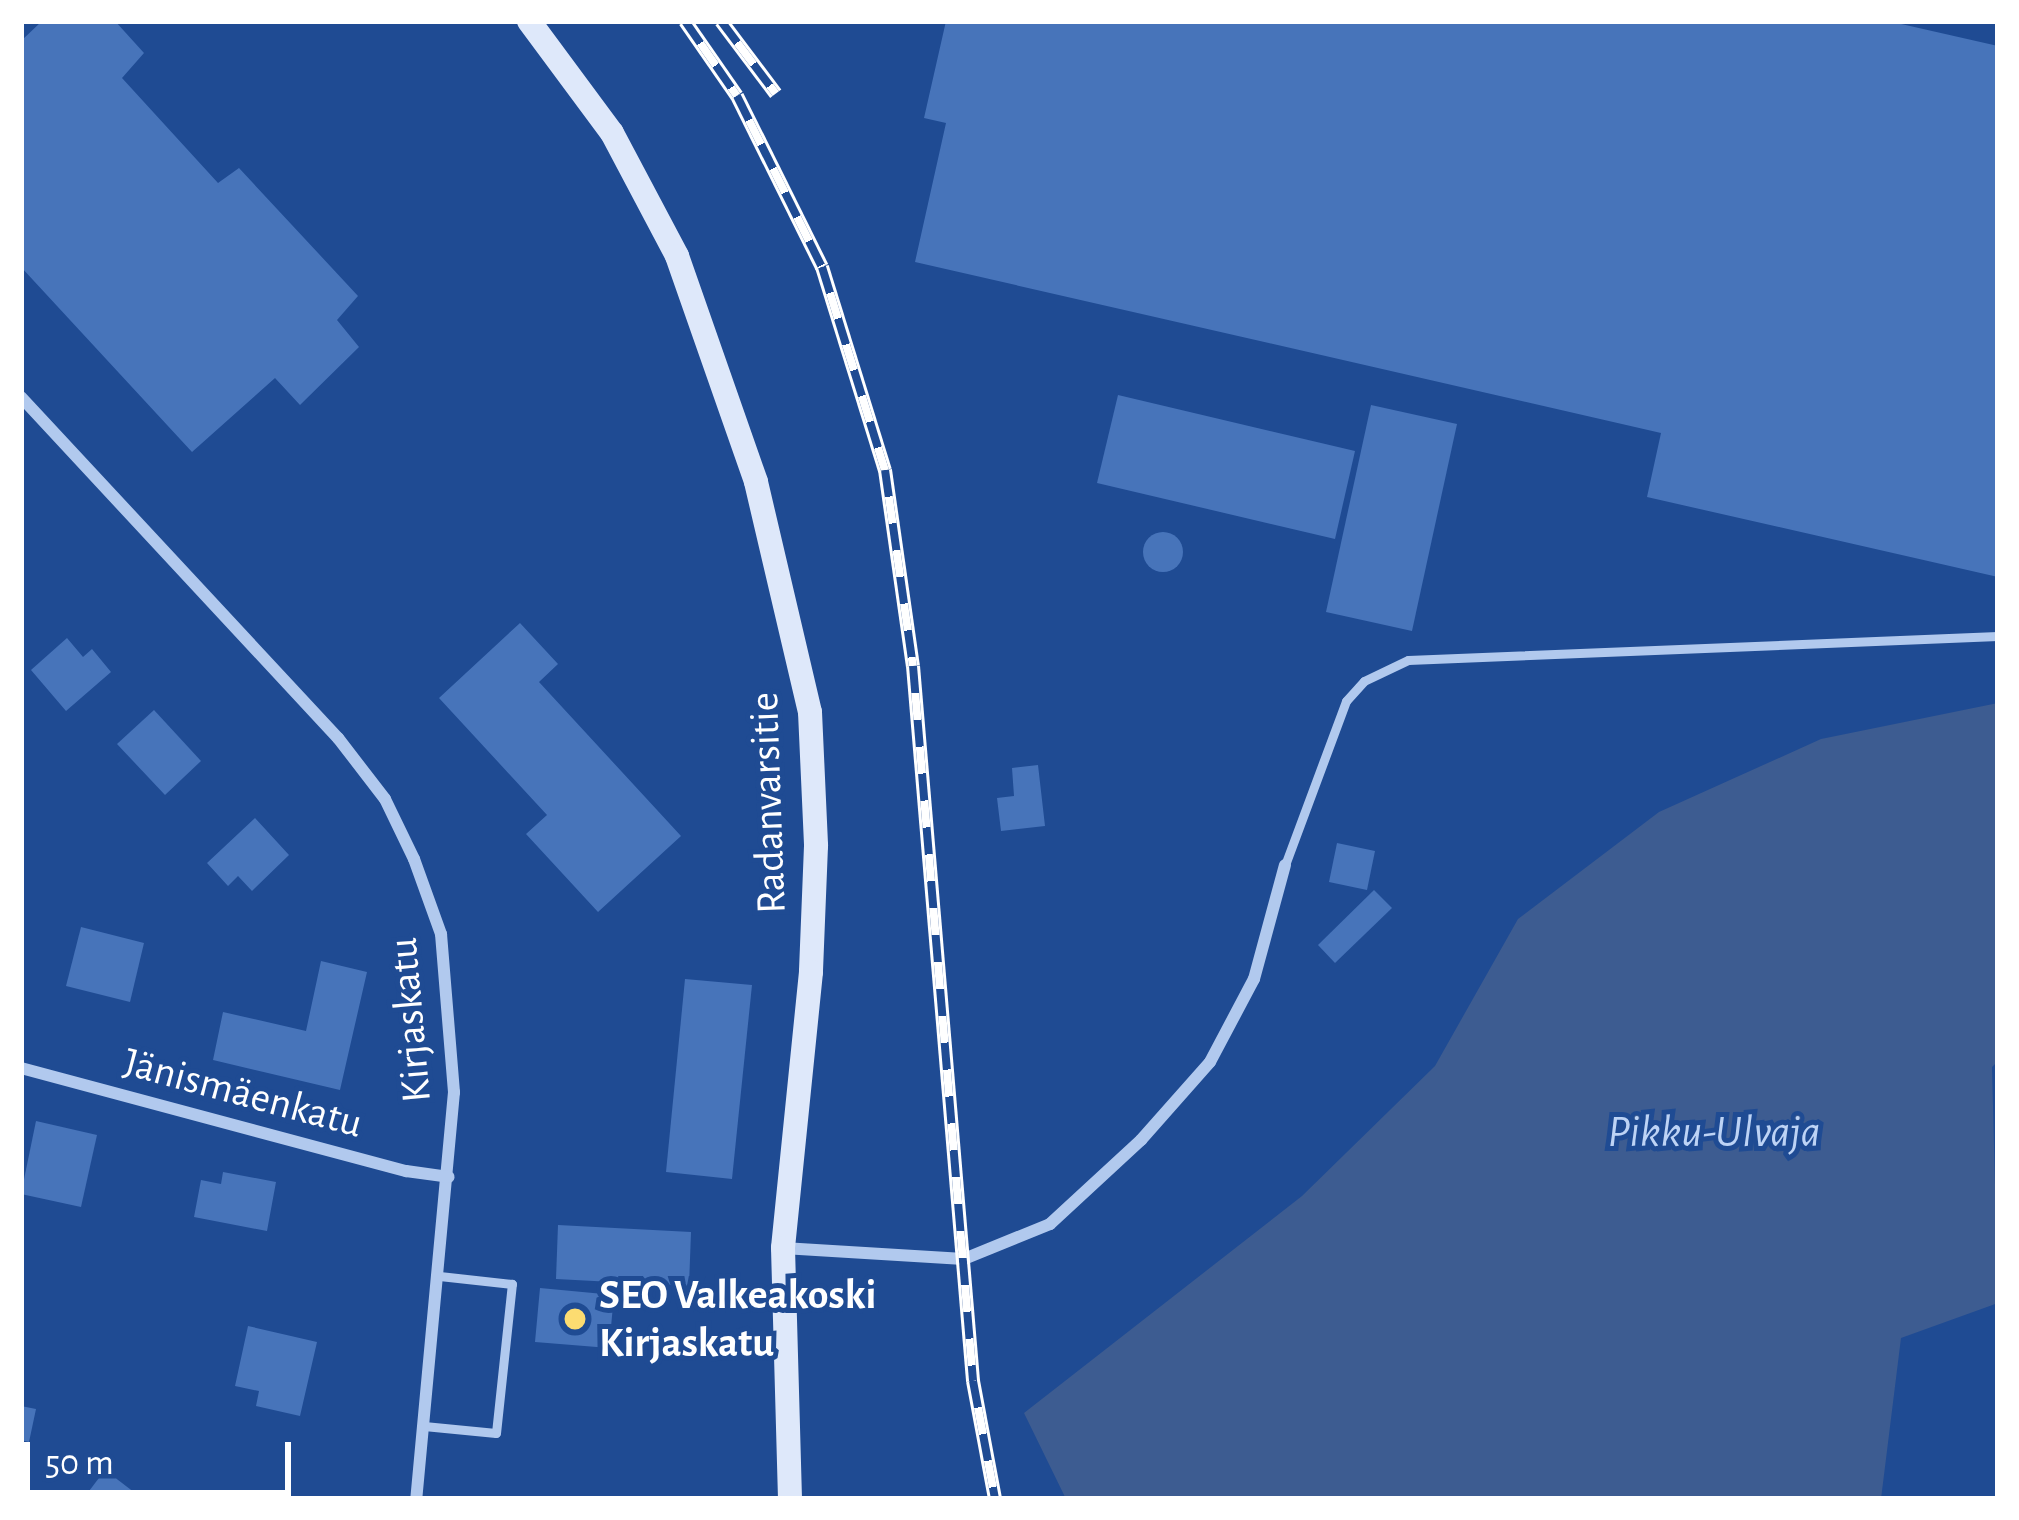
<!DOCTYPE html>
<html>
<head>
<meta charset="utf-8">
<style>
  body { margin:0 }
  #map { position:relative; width:2019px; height:1520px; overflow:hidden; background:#1f4b93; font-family:"Alegreya Sans",sans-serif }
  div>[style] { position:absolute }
  .water>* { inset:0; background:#3d5c91 }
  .building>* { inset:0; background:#4774ba }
  .round { border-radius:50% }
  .lane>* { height:9px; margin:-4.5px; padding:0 4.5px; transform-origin:4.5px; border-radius:4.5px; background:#b1c9ee }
  .street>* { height:12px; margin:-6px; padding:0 6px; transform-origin:6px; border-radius:6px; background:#b1c9ee }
  .secondary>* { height:24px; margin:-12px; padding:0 12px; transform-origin:12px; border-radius:12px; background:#dee8fa }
  .rail>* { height:14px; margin-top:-7px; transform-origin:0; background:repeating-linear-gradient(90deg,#1f4b93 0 27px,#fff 0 54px); box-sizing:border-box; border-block:3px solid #fff }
  .dots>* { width:33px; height:33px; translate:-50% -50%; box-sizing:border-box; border:6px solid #1f4b93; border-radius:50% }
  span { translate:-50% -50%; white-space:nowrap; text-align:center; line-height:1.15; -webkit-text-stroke:10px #1f4b93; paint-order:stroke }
  .street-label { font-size:42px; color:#fff }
  .poi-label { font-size:42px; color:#fff; font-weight:700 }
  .left { translate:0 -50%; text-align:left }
  .water-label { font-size:45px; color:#bdd3f5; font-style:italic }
  .frame { position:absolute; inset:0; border:24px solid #fff; pointer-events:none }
  .scale { position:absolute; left:24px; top:1442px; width:267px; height:54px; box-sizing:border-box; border:6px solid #fff; border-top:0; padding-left:15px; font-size:36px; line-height:42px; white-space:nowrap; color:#fff; -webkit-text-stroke:9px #1f4b93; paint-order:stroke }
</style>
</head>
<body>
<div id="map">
  <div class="water">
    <div style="clip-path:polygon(1998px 703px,1998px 1061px,1992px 1067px,1998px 1303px,1901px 1338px,1881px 1499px,1066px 1499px,1024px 1413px,1302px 1196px,1435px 1066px,1518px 919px,1659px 812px,1821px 739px)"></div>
  </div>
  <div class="building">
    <div style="clip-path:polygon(42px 21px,115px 21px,144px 53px,122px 78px,218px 183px,239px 168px,358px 296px,337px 320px,359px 347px,300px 405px,275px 378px,192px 452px,21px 267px,21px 41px)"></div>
    <div style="clip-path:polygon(946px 21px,1888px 21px,1998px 46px,1998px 577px,1647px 497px,1661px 433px,915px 262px,946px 123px,924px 118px)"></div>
    <div style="clip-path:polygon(1118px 395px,1355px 451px,1335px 539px,1097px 483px)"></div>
    <div style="clip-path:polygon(1371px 405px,1457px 424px,1412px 631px,1326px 612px)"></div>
    <div class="round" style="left:1143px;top:532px;width:40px;height:40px"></div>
    <div style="clip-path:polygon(520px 623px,558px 664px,539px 682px,681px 836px,598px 912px,526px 834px,547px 815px,439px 698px)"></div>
    <div style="clip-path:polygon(67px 638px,83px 657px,92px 649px,111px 672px,66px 711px,31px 670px)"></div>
    <div style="clip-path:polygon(154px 710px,201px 761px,165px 795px,117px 744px)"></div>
    <div style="clip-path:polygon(1038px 765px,1045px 826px,1001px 831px,997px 798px,1014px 796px,1012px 768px)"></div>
    <div style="clip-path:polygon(255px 818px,289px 855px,252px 891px,238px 876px,228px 886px,207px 863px)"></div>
    <div style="clip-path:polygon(1337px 843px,1375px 851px,1367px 890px,1329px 882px)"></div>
    <div style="clip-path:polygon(1374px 890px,1392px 908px,1335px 963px,1318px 945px)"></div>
    <div style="clip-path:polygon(81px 927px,144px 943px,130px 1002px,66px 986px)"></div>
    <div style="clip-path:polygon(321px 961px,367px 972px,340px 1090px,213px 1060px,223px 1012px,306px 1031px)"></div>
    <div style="clip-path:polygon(685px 979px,752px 985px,732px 1179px,666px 1172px)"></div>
    <div style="clip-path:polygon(36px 1121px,97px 1135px,81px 1207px,21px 1194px)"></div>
    <div style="clip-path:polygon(223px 1172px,276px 1182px,267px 1231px,194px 1217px,201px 1180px,221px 1184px)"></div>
    <div style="clip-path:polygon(558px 1225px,691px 1232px,689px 1286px,556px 1279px)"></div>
    <div style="clip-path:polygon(540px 1288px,614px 1295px,609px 1348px,535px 1342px)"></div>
    <div style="clip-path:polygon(248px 1326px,317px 1342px,300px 1416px,256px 1406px,259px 1391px,235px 1386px)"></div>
    <div style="clip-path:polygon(21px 1406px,36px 1409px,29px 1442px,21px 1440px)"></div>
    <div style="clip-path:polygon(105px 1470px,143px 1499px,83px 1499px)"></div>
  </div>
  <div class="lane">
    <div style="left:1285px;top:865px;width:175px;rotate:-69.6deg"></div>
    <div style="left:1346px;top:701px;width:27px;rotate:-48deg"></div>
    <div style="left:1364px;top:681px;width:49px;rotate:-25.5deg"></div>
    <div style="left:1408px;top:660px;width:590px;rotate:-2.33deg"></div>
    <div style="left:424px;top:1426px;width:72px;rotate:5.6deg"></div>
    <div style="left:496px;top:1433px;width:150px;rotate:-83.9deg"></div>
    <div style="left:512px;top:1284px;width:73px;rotate:-173.7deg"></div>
  </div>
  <div class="street">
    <div style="left:21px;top:397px;width:466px;rotate:47.1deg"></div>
    <div style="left:338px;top:738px;width:77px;rotate:52.4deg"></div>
    <div style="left:385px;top:799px;width:67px;rotate:64.2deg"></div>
    <div style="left:414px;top:859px;width:80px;rotate:70.2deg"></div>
    <div style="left:441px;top:934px;width:159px;rotate:85.3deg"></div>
    <div style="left:454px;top:1092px;width:409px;rotate:95.3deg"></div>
    <div style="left:21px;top:1068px;width:399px;rotate:15deg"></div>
    <div style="left:406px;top:1171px;width:43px;rotate:7.9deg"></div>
    <div style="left:783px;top:1248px;width:181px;rotate:3.5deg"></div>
    <div style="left:964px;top:1259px;width:93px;rotate:-22.1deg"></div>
    <div style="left:1050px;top:1224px;width:124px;rotate:-42.7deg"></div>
    <div style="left:1141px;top:1140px;width:104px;rotate:-48.5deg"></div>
    <div style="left:1210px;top:1062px;width:94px;rotate:-62.1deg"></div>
    <div style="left:1254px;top:979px;width:118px;rotate:-74.8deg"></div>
  </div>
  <div class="secondary">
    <div style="left:529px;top:21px;width:139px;rotate:53.5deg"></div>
    <div style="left:612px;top:133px;width:139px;rotate:62.1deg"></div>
    <div style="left:677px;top:256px;width:239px;rotate:70.7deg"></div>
    <div style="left:756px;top:482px;width:236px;rotate:76.8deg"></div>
    <div style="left:810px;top:712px;width:134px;rotate:87.4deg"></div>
    <div style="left:816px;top:846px;width:126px;rotate:92.3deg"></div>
    <div style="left:811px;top:972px;width:277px;rotate:95.8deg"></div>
    <div style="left:783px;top:1248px;width:251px;rotate:88.4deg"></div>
  </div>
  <div class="rail">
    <div style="left:685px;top:21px;width:91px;rotate:55.3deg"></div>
    <div style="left:737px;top:96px;width:191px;rotate:63.6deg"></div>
    <div style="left:822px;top:267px;width:213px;rotate:72.8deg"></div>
    <div style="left:885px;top:470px;width:198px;rotate:81.9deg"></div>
    <div style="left:913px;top:666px;width:718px;rotate:85.2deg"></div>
    <div style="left:973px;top:1381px;width:120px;rotate:79.4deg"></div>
    <div style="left:721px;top:21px;width:91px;rotate:53deg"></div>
  </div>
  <div class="dots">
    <div style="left:575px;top:1319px;background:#fcdc71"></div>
  </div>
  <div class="street-label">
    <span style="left:768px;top:803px;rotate:-92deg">Radanvarsitie</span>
    <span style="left:410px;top:1020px;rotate:-95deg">Kirjaskatu</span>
    <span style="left:243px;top:1093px;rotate:15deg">Jänismäenkatu</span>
  </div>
  <div class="poi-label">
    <span class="left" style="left:599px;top:1319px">SEO Valkeakoski<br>Kirjaskatu</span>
  </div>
  <div class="water-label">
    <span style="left:1714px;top:1133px">Pikku-Ulvaja</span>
  </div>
  <div class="frame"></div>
  <div class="scale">50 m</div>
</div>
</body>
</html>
